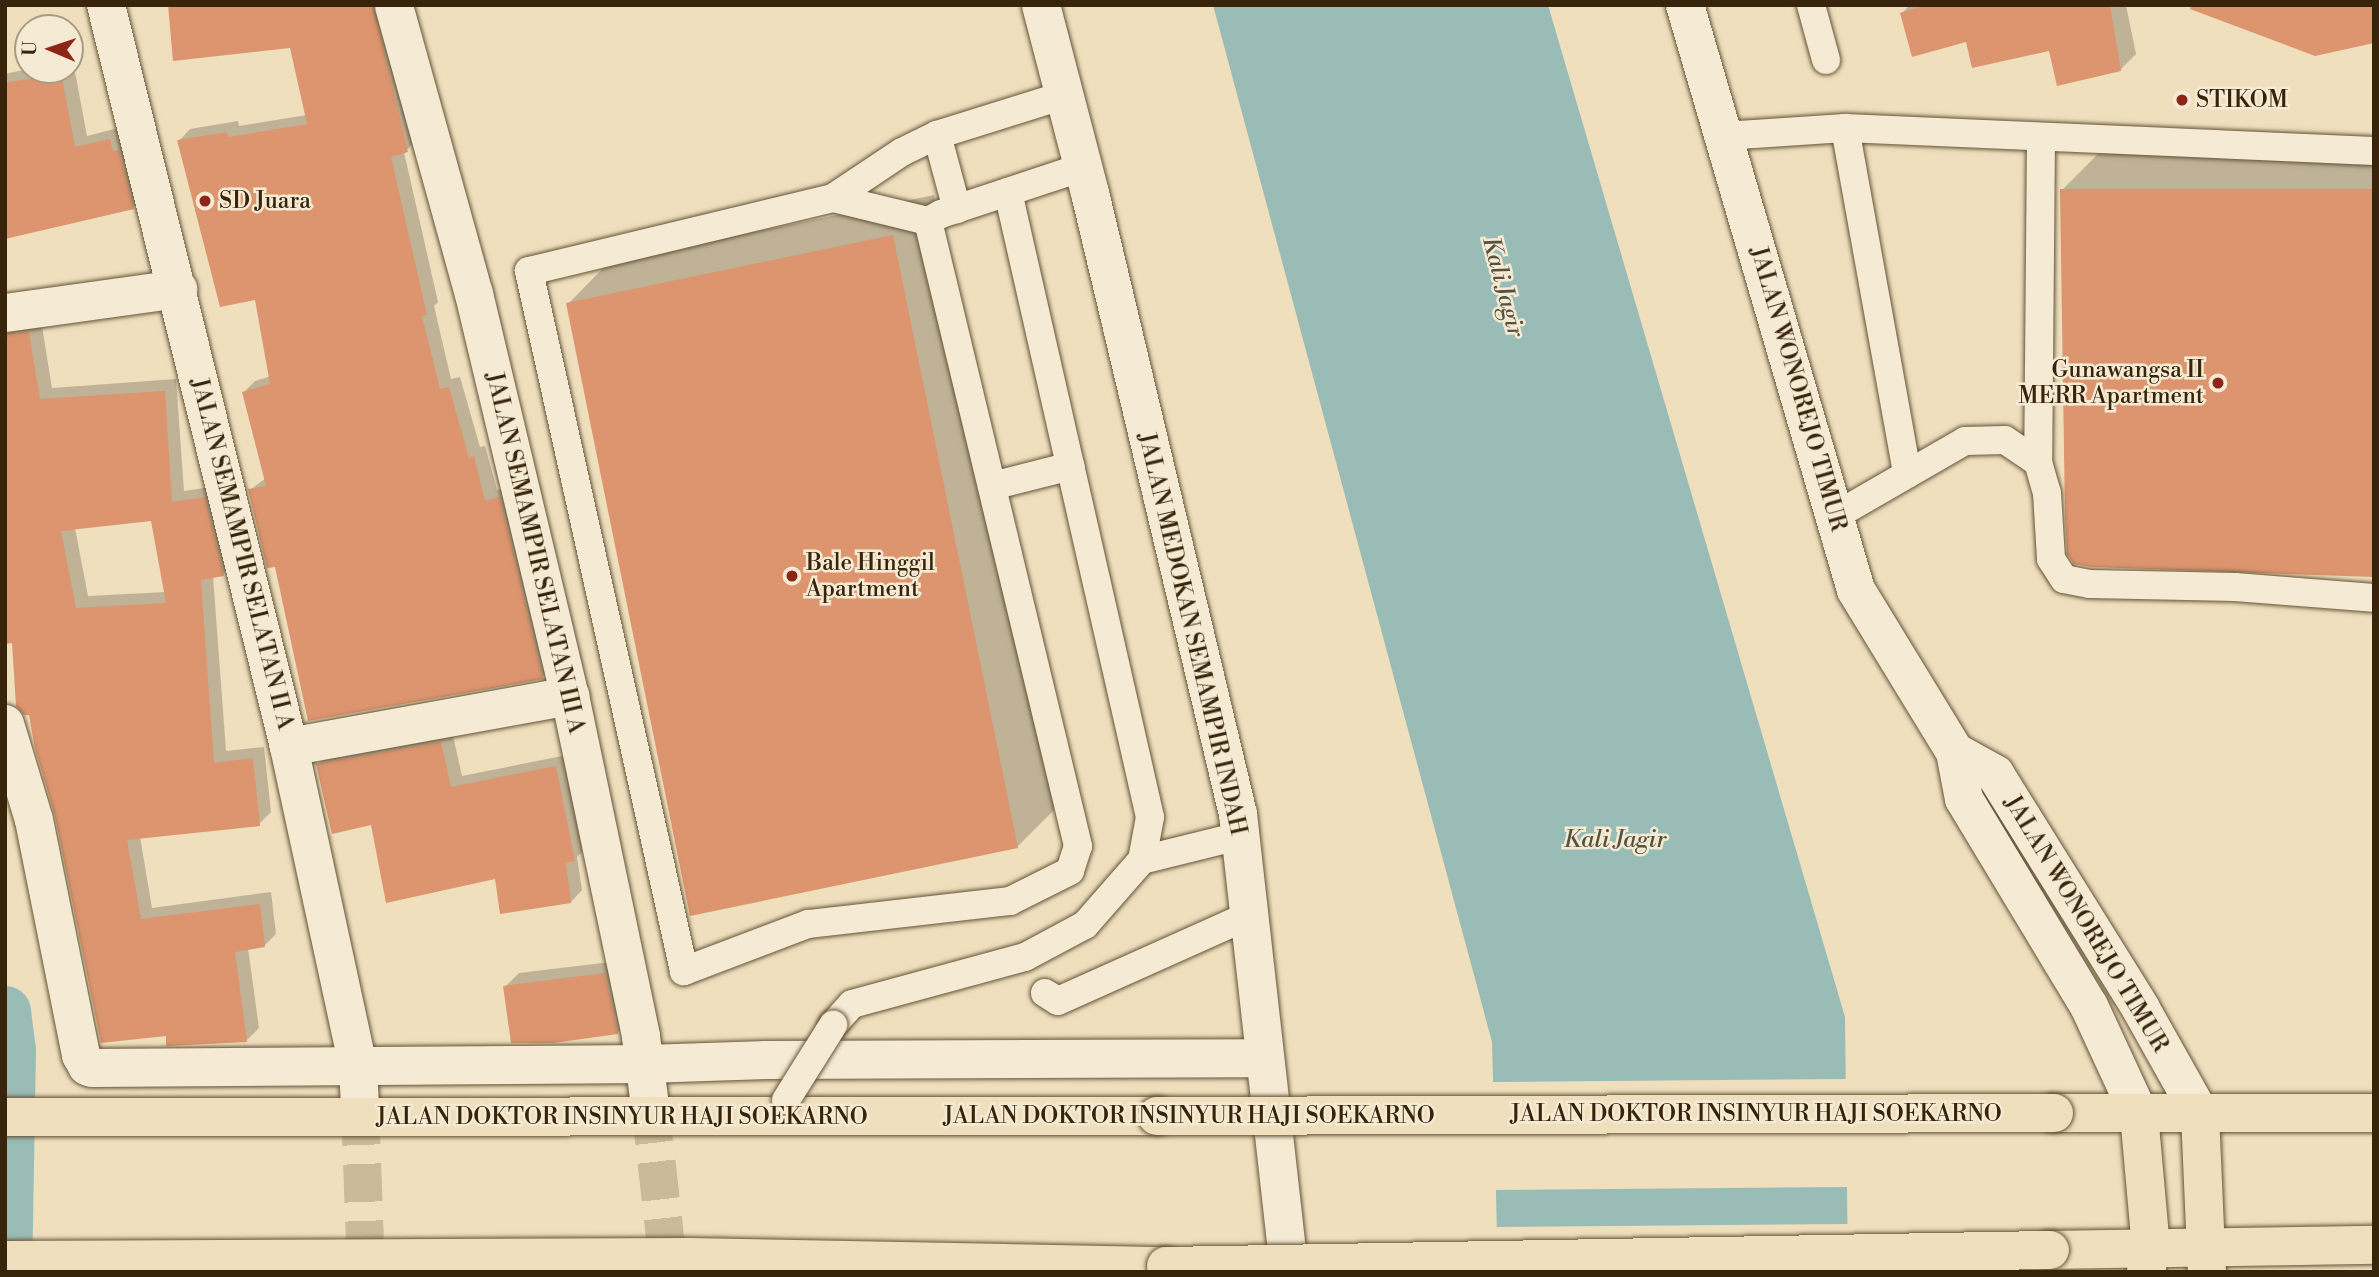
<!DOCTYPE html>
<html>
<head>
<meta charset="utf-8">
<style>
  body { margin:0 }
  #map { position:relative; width:2379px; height:1277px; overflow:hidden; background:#efdfbd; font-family:"Libre Bodoni",serif }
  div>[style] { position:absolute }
  .water>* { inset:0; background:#9abcb6 }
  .pier>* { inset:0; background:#efdfbd }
  .shadow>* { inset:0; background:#0003 }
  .canal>* { height:51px; margin:-25.5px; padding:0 25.5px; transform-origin:25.5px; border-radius:25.5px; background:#9abcb6 }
  .building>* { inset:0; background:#dc956e }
  .street-tunnel>* { height:38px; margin-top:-19px; transform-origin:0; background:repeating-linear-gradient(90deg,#caba99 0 38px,transparent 0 57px) }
  .roads { filter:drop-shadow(0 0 2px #655337) drop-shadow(0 0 2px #655337) }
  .lane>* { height:28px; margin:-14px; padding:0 14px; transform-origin:14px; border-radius:14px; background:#f5ead4 }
  .street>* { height:38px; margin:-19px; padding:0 19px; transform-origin:19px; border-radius:19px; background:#f5ead4 }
  .secondary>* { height:38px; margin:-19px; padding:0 19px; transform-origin:19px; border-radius:19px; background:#f5ead4 }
  .primary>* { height:38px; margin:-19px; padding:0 19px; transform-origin:19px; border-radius:19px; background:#efdfbd }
  .bridges { filter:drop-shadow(0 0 2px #655337) drop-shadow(0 0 2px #655337) }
  .lane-bridge>* { height:28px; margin:-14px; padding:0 14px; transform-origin:14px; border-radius:14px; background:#f5ead4 }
  .primary-bridge>* { height:38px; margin:-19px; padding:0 19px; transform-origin:19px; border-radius:19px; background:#efdfbd }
  .dots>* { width:19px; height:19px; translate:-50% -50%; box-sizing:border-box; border:4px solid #f5ead4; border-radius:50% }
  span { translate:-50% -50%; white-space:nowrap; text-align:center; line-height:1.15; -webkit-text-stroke:5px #f5ead4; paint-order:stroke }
  .poi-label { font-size:23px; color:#37240a }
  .left { translate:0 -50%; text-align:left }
  .right { translate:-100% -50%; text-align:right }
  .street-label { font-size:23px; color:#37240a }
  .water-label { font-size:24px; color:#55523e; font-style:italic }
  .frame { position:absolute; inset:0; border:7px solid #37240a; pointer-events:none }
  .north { position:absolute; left:14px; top:14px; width:70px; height:70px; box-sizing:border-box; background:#f5ead4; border:2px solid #a99b83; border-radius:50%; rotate:272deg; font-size:19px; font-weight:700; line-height:28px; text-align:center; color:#37240a }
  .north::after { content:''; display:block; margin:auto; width:24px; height:32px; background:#8f2418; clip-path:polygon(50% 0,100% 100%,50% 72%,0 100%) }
</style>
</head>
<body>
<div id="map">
  <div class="water">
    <div style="clip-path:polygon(1213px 5px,1548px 5px,1845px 1017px,1848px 1272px,1498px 1272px,1492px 1042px)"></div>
  </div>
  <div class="pier">
    <div style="clip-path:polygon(1849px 1079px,1850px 1187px,1493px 1190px,1490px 1082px)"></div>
    <div style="clip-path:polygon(1851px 1224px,1851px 1272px,1495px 1272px,1494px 1227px)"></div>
  </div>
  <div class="shadow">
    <div style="clip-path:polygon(169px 5px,385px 5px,419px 139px,404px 152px,438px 302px,434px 306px,451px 379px,460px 377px,480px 447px,485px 446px,497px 490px,511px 487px,554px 666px,542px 677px,276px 565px,250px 490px,266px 478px,244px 392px,255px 381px,271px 376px,256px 298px,179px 141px,190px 129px,238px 121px,239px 126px,307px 115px,291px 46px)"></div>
    <div style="clip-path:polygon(1910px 5px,2126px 5px,2136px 54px,2120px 70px,2051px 49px,1968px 39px,1902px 13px)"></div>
    <div style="clip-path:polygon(73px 61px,87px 136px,122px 127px,145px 195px,133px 207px,5px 237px,5px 74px,28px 69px,70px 70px,70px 62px)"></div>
    <div style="clip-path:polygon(2103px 149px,2374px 149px,2374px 575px,2320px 575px,2236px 569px,2062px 190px)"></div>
    <div style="clip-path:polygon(934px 195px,1058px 806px,1017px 847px,568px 304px,609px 262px)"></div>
    <div style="clip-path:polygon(evenodd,5px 319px,41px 320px,52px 388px,176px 379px,184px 491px,217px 486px,236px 562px,223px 574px,213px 576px,226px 751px,264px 747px,271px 812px,259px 824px,140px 837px,152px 908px,271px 892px,276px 934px,264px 946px,248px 948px,259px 1028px,247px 1040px,167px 1034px,57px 815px,13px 641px,5px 642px,5px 319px,153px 519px,166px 592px,88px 596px,75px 528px,153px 519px)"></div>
    <div style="clip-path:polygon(452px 731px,462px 776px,567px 755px,586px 848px,577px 857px,582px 890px,571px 902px,497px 877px,372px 823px,318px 765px,329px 754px)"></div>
    <div style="clip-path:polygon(619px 961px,631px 1019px,617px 1033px,505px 987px,519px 973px)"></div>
  </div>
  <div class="canal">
    <div style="left:5px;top:1011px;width:38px;rotate:83deg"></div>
    <div style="left:10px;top:1049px;width:223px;rotate:91deg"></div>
  </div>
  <div class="building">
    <div style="clip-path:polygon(168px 5px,373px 5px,408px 152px,391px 157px,427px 315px,422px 316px,440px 389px,449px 387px,469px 458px,474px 456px,485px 501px,500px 497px,543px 679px,308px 721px,275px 567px,267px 568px,248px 489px,266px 486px,242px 392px,270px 384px,255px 300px,220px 307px,177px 140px,227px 132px,228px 137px,307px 124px,290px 48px,173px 61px)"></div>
    <div style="clip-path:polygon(1926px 5px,2110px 5px,2121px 71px,2057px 86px,2049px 51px,1972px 68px,1966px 42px,1912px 57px,1900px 13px)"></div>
    <div style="clip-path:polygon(2191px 5px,2374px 5px,2374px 43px,2315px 56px,2190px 9px)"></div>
    <div style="clip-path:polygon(61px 73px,75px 147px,110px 139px,113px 151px,119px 150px,134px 209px,5px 239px,5px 83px)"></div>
    <div style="clip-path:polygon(2060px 189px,2374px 189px,2374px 577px,2092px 567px,2074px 564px,2067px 554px,2065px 516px)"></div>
    <div style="clip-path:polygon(893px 235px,1018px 848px,690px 916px,566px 303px)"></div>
    <div style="clip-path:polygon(evenodd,29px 332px,40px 399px,165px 391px,172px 502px,205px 497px,224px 576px,201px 580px,214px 763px,253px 758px,260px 826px,127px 840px,141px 919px,260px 904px,265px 947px,235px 952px,247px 1042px,166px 1046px,166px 1036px,101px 1043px,55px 816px,35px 748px,29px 715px,24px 715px,16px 706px,12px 643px,5px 644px,5px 334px,29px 332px,151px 521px,166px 603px,76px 608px,61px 531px,151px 521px)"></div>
    <div style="clip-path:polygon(441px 742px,451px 787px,556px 766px,575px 861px,566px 863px,571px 903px,500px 914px,495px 879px,386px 903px,371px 825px,332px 834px,316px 764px)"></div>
    <div style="clip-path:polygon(605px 973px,618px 1034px,553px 1043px,511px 1043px,503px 986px)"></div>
  </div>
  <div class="street-tunnel">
    <div style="left:650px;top:1105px;width:168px;rotate:83.5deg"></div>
    <div style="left:360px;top:1107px;width:165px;rotate:87.9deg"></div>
  </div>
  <div class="roads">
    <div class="lane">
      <div style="left:1811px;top:5px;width:57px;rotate:74.7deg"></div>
      <div style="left:1845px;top:128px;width:351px;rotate:79.8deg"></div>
      <div style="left:937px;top:135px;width:77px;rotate:74.9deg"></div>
      <div style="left:1724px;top:136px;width:121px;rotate:-3.8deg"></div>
      <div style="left:1845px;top:128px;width:529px;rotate:2.49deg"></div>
      <div style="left:2041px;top:137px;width:325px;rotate:90.5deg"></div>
      <div style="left:2038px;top:462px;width:32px;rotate:74deg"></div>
      <div style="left:2047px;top:493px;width:66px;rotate:86.5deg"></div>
      <div style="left:2051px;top:559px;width:24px;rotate:57deg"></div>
      <div style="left:2064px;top:579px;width:26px;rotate:11deg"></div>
      <div style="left:2090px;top:584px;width:145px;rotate:1.2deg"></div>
      <div style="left:2235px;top:587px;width:139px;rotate:4.5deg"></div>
      <div style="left:1008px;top:192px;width:641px;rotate:77.2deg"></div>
      <div style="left:1150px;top:817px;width:44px;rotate:100.5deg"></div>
      <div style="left:833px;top:198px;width:98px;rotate:13.6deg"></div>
      <div style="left:928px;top:221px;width:15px;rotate:-28deg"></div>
      <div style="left:941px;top:214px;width:150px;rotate:-18.3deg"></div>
      <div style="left:928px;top:221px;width:643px;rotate:76.5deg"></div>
      <div style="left:1078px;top:846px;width:26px;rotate:108deg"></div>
      <div style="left:1070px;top:871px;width:67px;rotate:153.4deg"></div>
      <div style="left:1010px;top:901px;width:203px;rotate:173.5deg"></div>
      <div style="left:808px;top:924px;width:133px;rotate:159.2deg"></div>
      <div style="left:684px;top:971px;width:717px;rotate:-102.49deg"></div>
      <div style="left:529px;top:271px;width:313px;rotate:-13.5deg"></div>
      <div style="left:833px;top:198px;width:83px;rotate:-33.7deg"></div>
      <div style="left:902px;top:152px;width:39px;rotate:-26deg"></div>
      <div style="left:937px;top:135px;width:134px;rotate:-17.4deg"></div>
      <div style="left:992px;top:486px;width:81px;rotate:-14.2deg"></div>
      <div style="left:1835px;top:516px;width:150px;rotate:-30deg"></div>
      <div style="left:1965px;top:441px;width:40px;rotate:-1.4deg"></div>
      <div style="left:2005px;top:440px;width:40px;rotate:34deg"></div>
      <div style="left:1045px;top:993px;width:15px;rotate:32deg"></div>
      <div style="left:1058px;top:1001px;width:208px;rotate:-24.1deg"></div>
      <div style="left:833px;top:1025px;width:28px;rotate:-48deg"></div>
      <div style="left:852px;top:1004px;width:179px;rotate:-15.2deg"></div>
      <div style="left:1025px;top:957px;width:68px;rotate:-28.1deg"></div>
      <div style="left:1085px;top:925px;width:86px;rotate:-48.8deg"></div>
      <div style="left:1142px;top:860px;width:100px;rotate:-13.9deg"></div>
    </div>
    <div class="street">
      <div style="left:106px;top:5px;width:764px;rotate:76.15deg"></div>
      <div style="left:289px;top:747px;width:325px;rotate:77.8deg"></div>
      <div style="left:358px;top:1065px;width:42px;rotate:87.3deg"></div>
      <div style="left:1685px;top:5px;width:609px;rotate:73.71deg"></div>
      <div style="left:1856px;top:590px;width:190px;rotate:58.6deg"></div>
      <div style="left:1955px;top:752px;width:48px;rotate:79.2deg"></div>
      <div style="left:1964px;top:799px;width:242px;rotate:58.9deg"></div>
      <div style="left:2089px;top:1006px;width:119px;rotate:65.2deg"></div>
      <div style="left:394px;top:6px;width:299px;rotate:74.5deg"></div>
      <div style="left:474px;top:294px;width:413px;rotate:76.6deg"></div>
      <div style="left:570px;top:696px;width:348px;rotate:78.2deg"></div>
      <div style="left:641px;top:1037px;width:69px;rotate:82.5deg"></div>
      <div style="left:5px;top:313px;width:175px;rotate:-7.9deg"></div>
      <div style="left:5px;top:724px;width:100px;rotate:73.2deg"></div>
      <div style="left:34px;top:820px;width:240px;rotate:78.7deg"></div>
      <div style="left:81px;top:1055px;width:13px;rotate:61deg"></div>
      <div style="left:87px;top:1066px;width:5px;rotate:22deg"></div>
      <div style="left:92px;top:1068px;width:554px;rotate:-0.41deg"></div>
      <div style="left:646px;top:1064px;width:121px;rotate:-1.9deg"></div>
      <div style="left:767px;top:1060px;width:496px;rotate:-0.2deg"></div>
      <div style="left:289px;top:747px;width:286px;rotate:-10.3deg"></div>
      <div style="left:1955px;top:752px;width:46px;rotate:28.8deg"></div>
      <div style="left:1995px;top:774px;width:277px;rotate:58.1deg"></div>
      <div style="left:2141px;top:1009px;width:120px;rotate:60.7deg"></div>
    </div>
    <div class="secondary">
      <div style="left:1041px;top:5px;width:194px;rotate:75.4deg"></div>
      <div style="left:1090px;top:193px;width:638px;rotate:76.6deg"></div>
      <div style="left:1238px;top:814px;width:461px;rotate:83.6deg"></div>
    </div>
    <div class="primary">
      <div style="left:2054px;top:1113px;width:320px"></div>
      <div style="left:2139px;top:1114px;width:135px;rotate:84.9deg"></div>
      <div style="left:2151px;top:1248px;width:25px;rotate:102deg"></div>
      <div style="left:2200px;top:1114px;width:158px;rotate:87.5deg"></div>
      <div style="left:5px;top:1117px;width:1152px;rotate:-0.05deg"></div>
      <div style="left:2050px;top:1250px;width:324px;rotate:-0.9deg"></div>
      <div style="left:5px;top:1260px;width:685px;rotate:-0.25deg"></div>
      <div style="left:690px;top:1257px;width:476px;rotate:1.1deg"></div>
    </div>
  </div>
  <div class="bridges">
    <div class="lane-bridge">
      <div style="left:786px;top:1100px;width:89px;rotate:-57.9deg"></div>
    </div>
    <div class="primary-bridge">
      <div style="left:1157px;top:1116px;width:897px;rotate:-0.19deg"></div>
      <div style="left:1166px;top:1266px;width:884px;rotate:-1.04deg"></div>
    </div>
  </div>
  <div class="dots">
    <div style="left:2182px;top:100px;background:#8f2418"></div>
    <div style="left:205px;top:201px;background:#8f2418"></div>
    <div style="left:2218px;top:383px;background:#8f2418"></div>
    <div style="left:792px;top:576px;background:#8f2418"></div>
  </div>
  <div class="poi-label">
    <span class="left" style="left:2196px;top:100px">STIKOM</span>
    <span class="left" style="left:219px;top:201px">SD Juara</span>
    <span class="right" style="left:2204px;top:383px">Gunawangsa II<br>MERR Apartment</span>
    <span class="left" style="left:806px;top:576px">Bale Hinggil<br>Apartment</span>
  </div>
  <div class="street-label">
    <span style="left:1798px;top:389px;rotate:74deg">JALAN WONOREJO TIMUR</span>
    <span style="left:535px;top:553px;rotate:77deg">JALAN SEMAMPIR SELATAN III A</span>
    <span style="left:242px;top:554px;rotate:76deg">JALAN SEMAMPIR SELATAN II A</span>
    <span style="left:1192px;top:634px;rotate:77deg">JALAN MEDOKAN SEMAMPIR INDAH</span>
    <span style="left:2086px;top:924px;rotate:59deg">JALAN WONOREJO TIMUR</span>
    <span style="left:1756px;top:1114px">JALAN DOKTOR INSINYUR HAJI SOEKARNO</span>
    <span style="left:1189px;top:1116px">JALAN DOKTOR INSINYUR HAJI SOEKARNO</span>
    <span style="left:622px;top:1117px">JALAN DOKTOR INSINYUR HAJI SOEKARNO</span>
  </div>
  <div class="water-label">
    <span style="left:1502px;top:287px;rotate:75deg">Kali Jagir</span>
    <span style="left:1615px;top:841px">Kali Jagir</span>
  </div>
  <div class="frame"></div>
  <div class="north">U</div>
</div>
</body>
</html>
